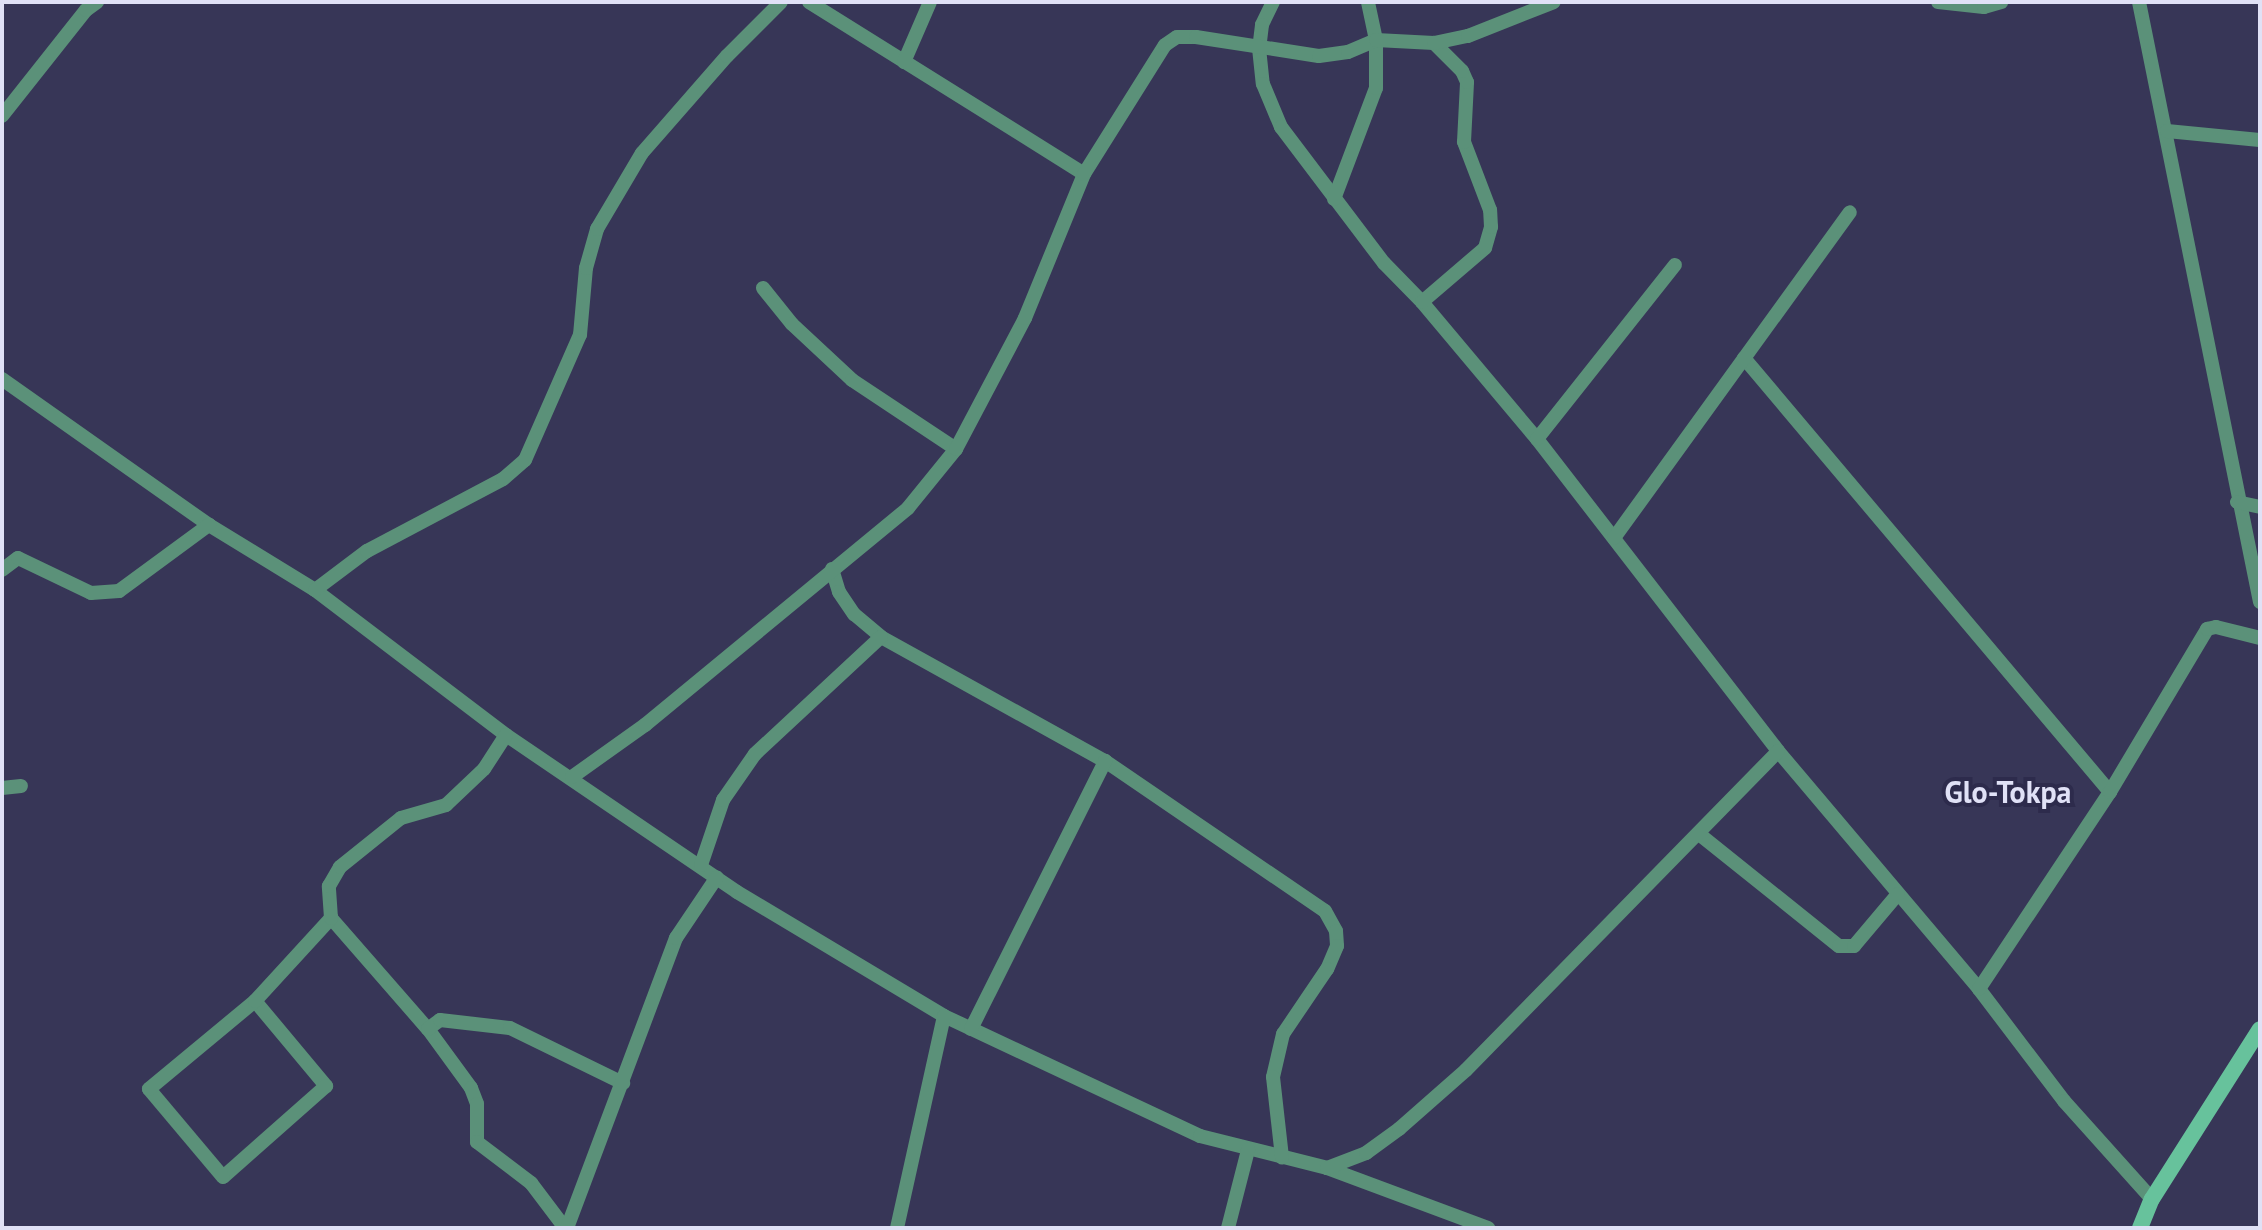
<!DOCTYPE html>
<html>
<head>
<meta charset="utf-8">
<style>
  body { margin:0 }
  #map { position:relative; width:2262px; height:1230px; overflow:hidden; background:#373657; font-family:"PT Sans",sans-serif }
  div>[style] { position:absolute }
  .street>* { height:14px; margin:-7px; padding:0 7px; transform-origin:7px; border-radius:7px; background:#5b9179 }
  .secondary>* { height:16px; margin:-8px; padding:0 8px; transform-origin:8px; border-radius:8px; background:#67c29c }
  span { translate:-50% -50%; white-space:nowrap; text-align:center; line-height:1.15; -webkit-text-stroke:8px #2d2b4c; paint-order:stroke }
  .quarter-label { font-size:30px; color:#e0e1f6; font-weight:700 }
  .frame { position:absolute; inset:0; border:4px solid #e0e1f6; pointer-events:none }
</style>
</head>
<body>
<div id="map">
  <div class="street">
    <div style="left:809px;top:2px;width:324px;rotate:32deg"></div>
    <div style="left:1273px;top:2px;width:25px;rotate:116deg"></div>
    <div style="left:1262px;top:25px;width:23px;rotate:97deg"></div>
    <div style="left:1259px;top:48px;width:36px;rotate:84deg"></div>
    <div style="left:1263px;top:84px;width:47px;rotate:67.3deg"></div>
    <div style="left:1281px;top:127px;width:171px;rotate:52.9deg"></div>
    <div style="left:1384px;top:263px;width:54px;rotate:45.7deg"></div>
    <div style="left:1422px;top:302px;width:179px;rotate:50deg"></div>
    <div style="left:1537px;top:439px;width:394px;rotate:52.3deg"></div>
    <div style="left:1778px;top:751px;width:312px;rotate:49.8deg"></div>
    <div style="left:1979px;top:989px;width:141px;rotate:52.8deg"></div>
    <div style="left:2064px;top:1101px;width:132px;rotate:48.1deg"></div>
    <div style="left:1938px;top:2px;width:46px;rotate:6.2deg"></div>
    <div style="left:1984px;top:7px;width:18px;rotate:-16deg"></div>
    <div style="left:2139px;top:2px;width:612px;rotate:78.6deg"></div>
    <div style="left:904px;top:62px;width:65px;rotate:-66.6deg"></div>
    <div style="left:2px;top:116px;width:135px;rotate:-51.6deg"></div>
    <div style="left:86px;top:10px;width:14px;rotate:-36deg"></div>
    <div style="left:2167px;top:131px;width:93px;rotate:5.5deg"></div>
    <div style="left:1334px;top:199px;width:119px;rotate:-69.3deg"></div>
    <div style="left:1376px;top:88px;width:48px;rotate:-90deg"></div>
    <div style="left:1376px;top:40px;width:39px;rotate:-102deg"></div>
    <div style="left:763px;top:288px;width:46px;rotate:51.1deg"></div>
    <div style="left:792px;top:324px;width:82px;rotate:43deg"></div>
    <div style="left:852px;top:380px;width:125px;rotate:33.6deg"></div>
    <div style="left:1422px;top:302px;width:83px;rotate:-40.6deg"></div>
    <div style="left:1485px;top:248px;width:22px;rotate:-74deg"></div>
    <div style="left:1491px;top:227px;width:17px;rotate:-93deg"></div>
    <div style="left:1490px;top:210px;width:73px;rotate:-110.9deg"></div>
    <div style="left:1464px;top:142px;width:60px;rotate:-87.1deg"></div>
    <div style="left:1467px;top:82px;width:12px;rotate:-114deg"></div>
    <div style="left:1462px;top:71px;width:40px;rotate:-135deg"></div>
    <div style="left:1744px;top:358px;width:568px;rotate:49.86deg"></div>
    <div style="left:2px;top:379px;width:253px;rotate:35.2deg"></div>
    <div style="left:209px;top:525px;width:124px;rotate:31.5deg"></div>
    <div style="left:315px;top:590px;width:240px;rotate:37.2deg"></div>
    <div style="left:506px;top:735px;width:279px;rotate:34.2deg"></div>
    <div style="left:737px;top:892px;width:241px;rotate:30.9deg"></div>
    <div style="left:944px;top:1016px;width:283px;rotate:25.1deg"></div>
    <div style="left:1200px;top:1136px;width:131px;rotate:14.1deg"></div>
    <div style="left:1327px;top:1168px;width:172px;rotate:20.4deg"></div>
    <div style="left:1537px;top:439px;width:222px;rotate:-51.6deg"></div>
    <div style="left:2237px;top:502px;width:24px;rotate:12deg"></div>
    <div style="left:1614px;top:538px;width:402px;rotate:-54.1deg"></div>
    <div style="left:832px;top:569px;width:24px;rotate:73deg"></div>
    <div style="left:839px;top:592px;width:27px;rotate:56deg"></div>
    <div style="left:854px;top:614px;width:35px;rotate:40deg"></div>
    <div style="left:881px;top:637px;width:256px;rotate:29deg"></div>
    <div style="left:1105px;top:761px;width:266px;rotate:34.3deg"></div>
    <div style="left:1325px;top:911px;width:23px;rotate:61deg"></div>
    <div style="left:1336px;top:931px;width:15px;rotate:86deg"></div>
    <div style="left:1337px;top:946px;width:25px;rotate:113deg"></div>
    <div style="left:1327px;top:969px;width:78px;rotate:124.1deg"></div>
    <div style="left:1283px;top:1034px;width:44px;rotate:103.1deg"></div>
    <div style="left:1273px;top:1077px;width:81px;rotate:83.6deg"></div>
    <div style="left:2px;top:570px;width:20px;rotate:-37deg"></div>
    <div style="left:18px;top:558px;width:81px;rotate:25.6deg"></div>
    <div style="left:91px;top:593px;width:28px;rotate:-4deg"></div>
    <div style="left:119px;top:591px;width:112px;rotate:-36.3deg"></div>
    <div style="left:315px;top:590px;width:65px;rotate:-36.9deg"></div>
    <div style="left:367px;top:551px;width:154px;rotate:-27.9deg"></div>
    <div style="left:503px;top:479px;width:29px;rotate:-41deg"></div>
    <div style="left:525px;top:460px;width:137px;rotate:-66.3deg"></div>
    <div style="left:580px;top:335px;width:67px;rotate:-84.9deg"></div>
    <div style="left:586px;top:268px;width:41px;rotate:-74.2deg"></div>
    <div style="left:597px;top:229px;width:88px;rotate:-59.4deg"></div>
    <div style="left:642px;top:153px;width:129px;rotate:-48.8deg"></div>
    <div style="left:727px;top:56px;width:76px;rotate:-45deg"></div>
    <div style="left:572px;top:777px;width:90px;rotate:-35.5deg"></div>
    <div style="left:645px;top:725px;width:341px;rotate:-39.5deg"></div>
    <div style="left:908px;top:508px;width:76px;rotate:-50.9deg"></div>
    <div style="left:956px;top:449px;width:148px;rotate:-62.2deg"></div>
    <div style="left:1025px;top:318px;width:156px;rotate:-67.7deg"></div>
    <div style="left:1084px;top:174px;width:152px;rotate:-57.9deg"></div>
    <div style="left:1165px;top:45px;width:14px;rotate:-34deg"></div>
    <div style="left:1177px;top:37px;width:19px"></div>
    <div style="left:1196px;top:37px;width:124px;rotate:8.8deg"></div>
    <div style="left:1319px;top:56px;width:29px;rotate:-8deg"></div>
    <div style="left:1348px;top:52px;width:30px;rotate:-23deg"></div>
    <div style="left:1376px;top:40px;width:58px;rotate:3deg"></div>
    <div style="left:1434px;top:43px;width:35px;rotate:-12deg"></div>
    <div style="left:1468px;top:36px;width:92px;rotate:-21.6deg"></div>
    <div style="left:2px;top:788px;width:19px;rotate:-6deg"></div>
    <div style="left:1699px;top:834px;width:179px;rotate:38.7deg"></div>
    <div style="left:1839px;top:946px;width:15px"></div>
    <div style="left:1854px;top:946px;width:68px;rotate:-49.8deg"></div>
    <div style="left:701px;top:865px;width:69px;rotate:-71.3deg"></div>
    <div style="left:723px;top:800px;width:56px;rotate:-55.2deg"></div>
    <div style="left:755px;top:754px;width:172px;rotate:-42.9deg"></div>
    <div style="left:331px;top:918px;width:147px;rotate:48.9deg"></div>
    <div style="left:428px;top:1029px;width:73px;rotate:53.9deg"></div>
    <div style="left:471px;top:1088px;width:17px;rotate:69deg"></div>
    <div style="left:477px;top:1104px;width:38px;rotate:90deg"></div>
    <div style="left:477px;top:1142px;width:68px;rotate:37.2deg"></div>
    <div style="left:531px;top:1183px;width:56px;rotate:52.9deg"></div>
    <div style="left:1979px;top:989px;width:237px;rotate:-56.4deg"></div>
    <div style="left:2110px;top:792px;width:190px;rotate:-59.2deg"></div>
    <div style="left:2207px;top:629px;width:9px;rotate:-13deg"></div>
    <div style="left:2216px;top:627px;width:45px;rotate:14deg"></div>
    <div style="left:255px;top:1001px;width:111px;rotate:50.1deg"></div>
    <div style="left:326px;top:1086px;width:137px;rotate:138.5deg"></div>
    <div style="left:223px;top:1177px;width:115px;rotate:-130.1deg"></div>
    <div style="left:149px;top:1089px;width:138px;rotate:-39.7deg"></div>
    <div style="left:255px;top:1001px;width:113px;rotate:-47.5deg"></div>
    <div style="left:331px;top:918px;width:32px;rotate:-94deg"></div>
    <div style="left:329px;top:886px;width:22px;rotate:-60deg"></div>
    <div style="left:340px;top:867px;width:78px;rotate:-38.8deg"></div>
    <div style="left:401px;top:818px;width:47px;rotate:-16.1deg"></div>
    <div style="left:446px;top:805px;width:52px;rotate:-43.5deg"></div>
    <div style="left:484px;top:769px;width:40px;rotate:-57.1deg"></div>
    <div style="left:428px;top:1029px;width:15px;rotate:-37deg"></div>
    <div style="left:440px;top:1020px;width:70px;rotate:6.5deg"></div>
    <div style="left:510px;top:1028px;width:126px;rotate:26deg"></div>
    <div style="left:971px;top:1029px;width:300px;rotate:-63.4deg"></div>
    <div style="left:1327px;top:1168px;width:42px;rotate:-21deg"></div>
    <div style="left:1366px;top:1153px;width:41px;rotate:-36deg"></div>
    <div style="left:1399px;top:1129px;width:89px;rotate:-41.4deg"></div>
    <div style="left:1466px;top:1070px;width:446px;rotate:-45.6deg"></div>
    <div style="left:567px;top:1228px;width:310px;rotate:-69.4deg"></div>
    <div style="left:676px;top:938px;width:73px;rotate:-56.1deg"></div>
    <div style="left:897px;top:1228px;width:217px;rotate:-77.5deg"></div>
    <div style="left:1228px;top:1228px;width:81px;rotate:-75.6deg"></div>
  </div>
  <div class="secondary">
    <div style="left:2140px;top:1228px;width:31px;rotate:-68deg"></div>
    <div style="left:2152px;top:1199px;width:201px;rotate:-57.6deg"></div>
  </div>
  <div class="quarter-label">
    <span style="left:2008px;top:792px">Glo-Tokpa</span>
  </div>
  <div class="frame"></div>
</div>
</body>
</html>
